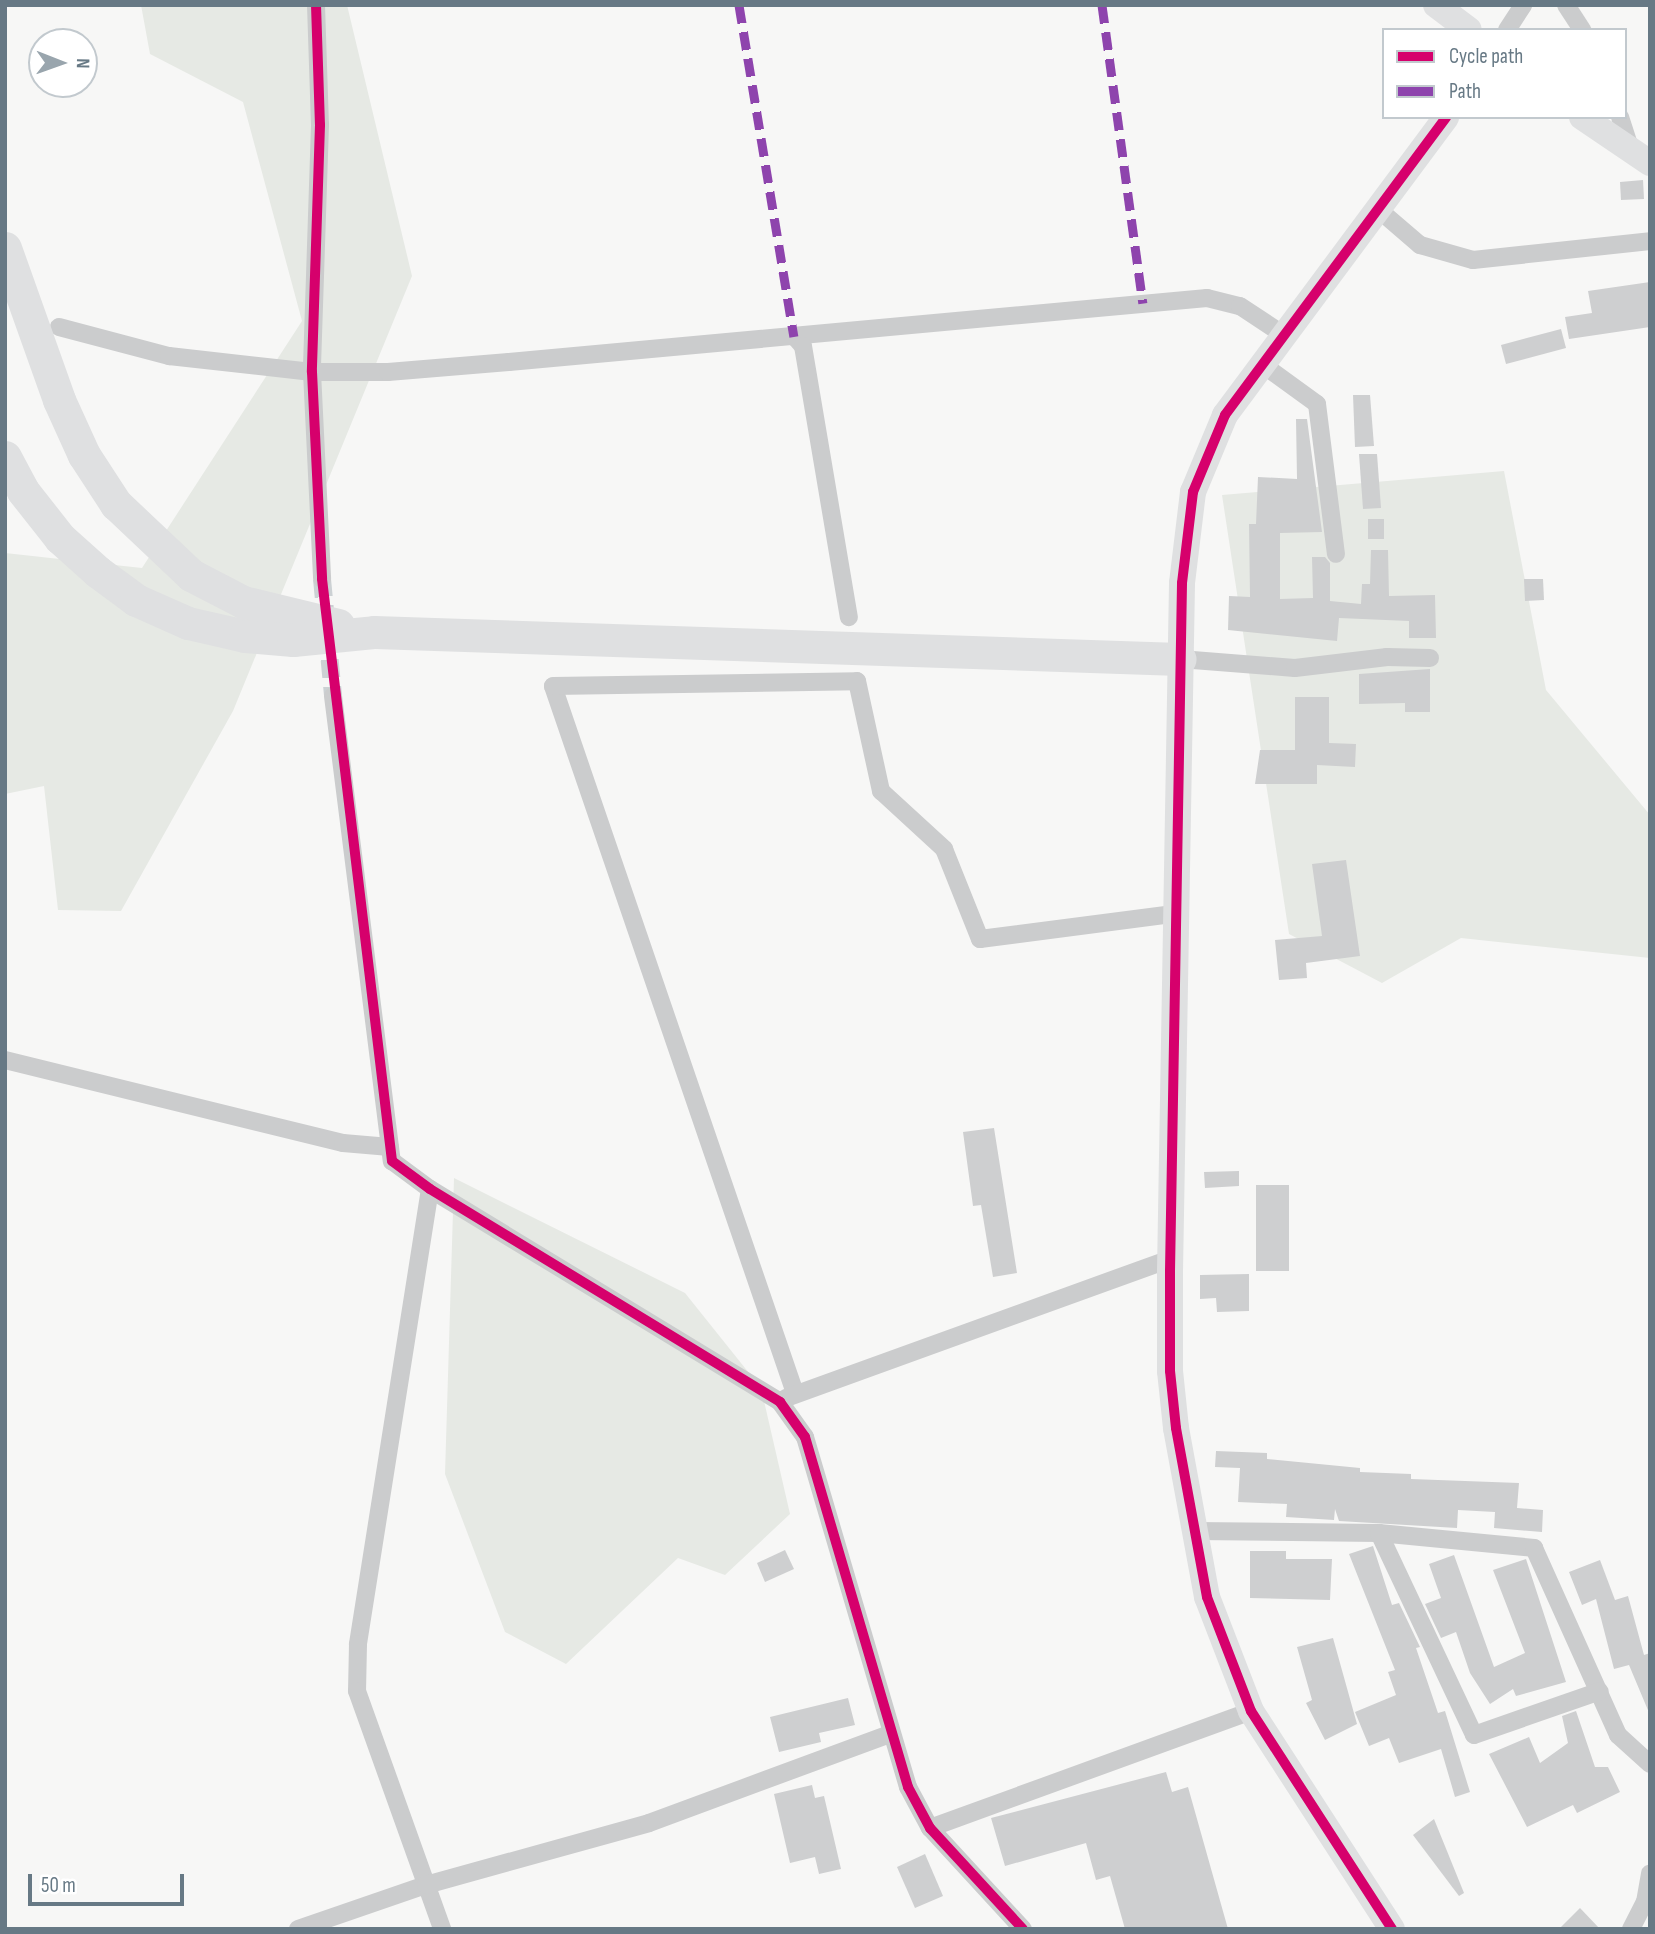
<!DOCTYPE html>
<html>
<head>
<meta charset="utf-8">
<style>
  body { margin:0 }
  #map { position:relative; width:1655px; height:1934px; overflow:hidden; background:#f7f7f6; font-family:"Sofia Sans Condensed",sans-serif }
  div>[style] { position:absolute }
  .green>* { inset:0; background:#e6e9e4 }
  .building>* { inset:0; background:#cecfd0 }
  .street-tunnel>* { height:18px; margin-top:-9px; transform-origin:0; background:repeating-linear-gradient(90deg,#ccd1d4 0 18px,transparent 0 27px) }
  .street>* { height:18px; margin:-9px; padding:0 9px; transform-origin:9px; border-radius:9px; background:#cbcccd }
  .secondary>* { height:26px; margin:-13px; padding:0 13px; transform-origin:13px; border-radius:13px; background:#dfe0e1 }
  .highway>* { height:33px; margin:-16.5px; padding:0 16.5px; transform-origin:16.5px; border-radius:16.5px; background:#dfe0e1 }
  .quiet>* { height:9px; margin-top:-4.5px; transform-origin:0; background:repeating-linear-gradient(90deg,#8e44ad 0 18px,transparent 0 27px) }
  .cycleway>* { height:10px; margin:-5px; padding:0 5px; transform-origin:5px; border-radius:5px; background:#d6006c }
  span { translate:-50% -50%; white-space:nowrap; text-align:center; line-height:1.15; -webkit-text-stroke:7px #fff; paint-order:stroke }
  .frame { position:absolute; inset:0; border:7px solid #677985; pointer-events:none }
  .legend { position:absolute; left:1382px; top:28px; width:245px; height:91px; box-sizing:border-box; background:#fff; border:2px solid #c2c9ce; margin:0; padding:9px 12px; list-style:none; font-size:21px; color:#677985 }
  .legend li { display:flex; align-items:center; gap:14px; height:35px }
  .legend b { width:35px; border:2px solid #c2c9ce }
  .north { position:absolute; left:28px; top:28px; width:70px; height:70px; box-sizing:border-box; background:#fff; border:2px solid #c2c9ce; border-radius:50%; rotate:91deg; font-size:19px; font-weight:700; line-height:28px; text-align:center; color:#677985 }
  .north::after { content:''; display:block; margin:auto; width:24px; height:32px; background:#99a5ad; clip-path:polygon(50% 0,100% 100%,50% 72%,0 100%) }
  .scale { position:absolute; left:28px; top:1874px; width:156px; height:32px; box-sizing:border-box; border:4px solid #677985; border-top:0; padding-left:9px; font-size:21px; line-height:24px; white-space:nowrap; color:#677985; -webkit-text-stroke:5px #fff; paint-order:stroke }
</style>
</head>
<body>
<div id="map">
  <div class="green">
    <div style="clip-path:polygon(141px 5px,347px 5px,412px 276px,233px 711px,121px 911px,58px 910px,44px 786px,5px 794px,5px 553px,142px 568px,302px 321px,243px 102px,150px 54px)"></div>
    <div style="clip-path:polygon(1504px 471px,1546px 690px,1650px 815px,1650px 958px,1461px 938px,1382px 983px,1289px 934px,1222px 495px)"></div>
    <div style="clip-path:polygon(454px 1178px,685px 1293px,761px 1388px,790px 1514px,725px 1575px,678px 1558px,566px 1664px,505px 1632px,445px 1474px)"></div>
  </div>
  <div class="building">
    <div style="clip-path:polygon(1643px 180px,1644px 199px,1621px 200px,1620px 182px)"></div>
    <div style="clip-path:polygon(1650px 282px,1650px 327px,1569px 339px,1565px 317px,1592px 313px,1588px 291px)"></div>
    <div style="clip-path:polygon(1561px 329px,1566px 348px,1506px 364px,1501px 345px)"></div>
    <div style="clip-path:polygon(1353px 395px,1370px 395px,1374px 446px,1355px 447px)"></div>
    <div style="clip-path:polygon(1296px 419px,1307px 419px,1322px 532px,1280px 533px,1280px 599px,1313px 598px,1312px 557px,1325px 557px,1330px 563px,1330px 601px,1361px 604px,1362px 584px,1370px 584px,1371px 550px,1388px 550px,1389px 596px,1435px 595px,1436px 638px,1409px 638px,1409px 621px,1339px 618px,1337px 641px,1228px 630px,1229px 596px,1250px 597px,1249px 524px,1256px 524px,1258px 477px,1297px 479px)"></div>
    <div style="clip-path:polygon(1359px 454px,1377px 454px,1381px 508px,1363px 509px)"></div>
    <div style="clip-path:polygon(1368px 519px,1384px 519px,1384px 539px,1368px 539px)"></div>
    <div style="clip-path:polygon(1524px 579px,1543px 579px,1544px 600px,1525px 601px)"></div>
    <div style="clip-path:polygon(1430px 669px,1430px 712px,1405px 712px,1405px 703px,1359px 704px,1359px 674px)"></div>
    <div style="clip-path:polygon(1295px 697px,1329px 697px,1329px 743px,1356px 744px,1355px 767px,1317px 765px,1317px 784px,1255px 784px,1260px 750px,1295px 750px)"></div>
    <div style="clip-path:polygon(1346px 860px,1360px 956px,1306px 963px,1307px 978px,1279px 980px,1275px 940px,1322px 936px,1312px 864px)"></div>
    <div style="clip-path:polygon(994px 1128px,1017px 1273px,993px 1277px,981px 1205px,973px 1206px,963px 1132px)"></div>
    <div style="clip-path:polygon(1239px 1171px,1239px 1186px,1205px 1188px,1204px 1172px)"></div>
    <div style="clip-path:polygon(1256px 1185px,1289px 1185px,1289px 1271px,1256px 1271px)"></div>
    <div style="clip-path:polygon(1249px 1274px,1249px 1311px,1217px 1312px,1216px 1298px,1200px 1299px,1200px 1275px)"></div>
    <div style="clip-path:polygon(1216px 1451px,1267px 1453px,1267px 1459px,1360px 1468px,1360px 1472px,1411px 1474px,1411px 1479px,1519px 1483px,1517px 1508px,1543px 1510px,1542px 1532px,1494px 1528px,1495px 1512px,1458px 1510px,1457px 1528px,1339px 1521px,1335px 1509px,1334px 1520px,1286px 1517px,1287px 1504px,1238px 1502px,1240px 1468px,1215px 1467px)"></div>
    <div style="clip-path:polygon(1373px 1546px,1392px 1605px,1399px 1603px,1420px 1647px,1416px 1648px,1438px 1713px,1445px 1711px,1470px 1792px,1455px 1797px,1441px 1749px,1399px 1763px,1389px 1738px,1369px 1746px,1355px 1712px,1396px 1695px,1388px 1672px,1395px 1670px,1349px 1554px)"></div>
    <div style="clip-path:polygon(785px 1550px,794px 1569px,765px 1582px,757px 1563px)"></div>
    <div style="clip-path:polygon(1250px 1551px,1286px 1551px,1286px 1559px,1332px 1559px,1330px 1600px,1250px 1598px)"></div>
    <div style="clip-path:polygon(1454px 1555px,1494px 1667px,1525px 1653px,1493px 1570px,1526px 1559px,1566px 1682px,1516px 1696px,1513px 1689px,1490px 1704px,1470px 1673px,1456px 1632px,1441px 1638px,1425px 1604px,1441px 1598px,1429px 1564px)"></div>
    <div style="clip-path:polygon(1600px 1560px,1615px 1600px,1628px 1596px,1644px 1655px,1650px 1653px,1650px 1715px,1629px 1665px,1614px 1669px,1596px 1599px,1582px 1605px,1569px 1572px)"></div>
    <div style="clip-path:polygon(1333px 1638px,1357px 1724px,1325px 1740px,1306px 1703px,1312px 1700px,1297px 1647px)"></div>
    <div style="clip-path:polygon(848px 1698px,855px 1725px,819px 1733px,821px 1742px,779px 1752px,770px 1717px)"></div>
    <div style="clip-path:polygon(1576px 1711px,1595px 1767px,1608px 1767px,1620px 1792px,1577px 1813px,1573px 1805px,1527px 1827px,1489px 1754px,1529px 1737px,1540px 1763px,1568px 1743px,1562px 1716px)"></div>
    <div style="clip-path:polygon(1166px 1772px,1172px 1792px,1188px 1787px,1228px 1929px,1125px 1929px,1110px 1876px,1096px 1880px,1086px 1843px,1005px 1866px,991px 1818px)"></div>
    <div style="clip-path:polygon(812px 1785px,815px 1798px,824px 1796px,841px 1869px,819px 1874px,815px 1857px,790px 1863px,774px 1794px)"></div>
    <div style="clip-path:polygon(1434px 1819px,1464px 1893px,1459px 1896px,1413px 1835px)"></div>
    <div style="clip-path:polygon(925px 1854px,943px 1896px,915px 1908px,897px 1867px)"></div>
    <div style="clip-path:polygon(1580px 1908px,1600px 1929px,1559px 1929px)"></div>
  </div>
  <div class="street-tunnel">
    <div style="left:322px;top:579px;width:118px;rotate:84.6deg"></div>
  </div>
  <div class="street">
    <div style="left:316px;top:5px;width:120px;rotate:88.1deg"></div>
    <div style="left:320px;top:125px;width:247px;rotate:91.9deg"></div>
    <div style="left:312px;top:372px;width:207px;rotate:87.2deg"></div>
    <div style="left:1566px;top:5px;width:30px;rotate:57deg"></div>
    <div style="left:1507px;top:30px;width:30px;rotate:-57deg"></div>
    <div style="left:1620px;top:117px;width:36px;rotate:72deg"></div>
    <div style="left:1378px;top:209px;width:55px;rotate:40.6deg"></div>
    <div style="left:1420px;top:245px;width:55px;rotate:15.8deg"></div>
    <div style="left:1473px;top:260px;width:178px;rotate:-6.1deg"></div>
    <div style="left:59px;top:327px;width:114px;rotate:14.8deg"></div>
    <div style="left:169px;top:356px;width:144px;rotate:6.4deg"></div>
    <div style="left:312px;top:372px;width:76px"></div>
    <div style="left:388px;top:372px;width:121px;rotate:-4.7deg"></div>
    <div style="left:509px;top:362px;width:701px;rotate:-5.24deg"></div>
    <div style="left:1207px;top:298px;width:34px;rotate:14deg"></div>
    <div style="left:1240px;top:306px;width:53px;rotate:33.4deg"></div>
    <div style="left:794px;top:336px;width:13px;rotate:48deg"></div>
    <div style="left:803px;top:346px;width:275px;rotate:80.4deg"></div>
    <div style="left:1262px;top:364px;width:68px;rotate:36deg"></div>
    <div style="left:1317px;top:404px;width:151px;rotate:82.8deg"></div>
    <div style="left:1180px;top:659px;width:115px;rotate:4.5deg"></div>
    <div style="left:1295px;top:668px;width:93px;rotate:-6.8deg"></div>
    <div style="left:1387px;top:657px;width:43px;rotate:1.3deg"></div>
    <div style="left:333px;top:696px;width:469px;rotate:82.8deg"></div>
    <div style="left:392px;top:1161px;width:47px;rotate:36.4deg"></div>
    <div style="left:430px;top:1189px;width:410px;rotate:31.3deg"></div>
    <div style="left:780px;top:1402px;width:43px;rotate:54.5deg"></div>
    <div style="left:805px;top:1437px;width:365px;rotate:73.6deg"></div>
    <div style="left:908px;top:1787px;width:47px;rotate:61.8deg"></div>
    <div style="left:930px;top:1828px;width:137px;rotate:47.4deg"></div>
    <div style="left:5px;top:1060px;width:348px;rotate:13.8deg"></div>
    <div style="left:343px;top:1143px;width:47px;rotate:4.9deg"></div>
    <div style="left:430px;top:1189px;width:461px;rotate:99deg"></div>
    <div style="left:358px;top:1644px;width:47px;rotate:91.2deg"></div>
    <div style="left:357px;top:1691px;width:253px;rotate:70.3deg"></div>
    <div style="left:795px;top:1393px;width:747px;rotate:-108.9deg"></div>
    <div style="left:553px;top:686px;width:304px;rotate:-0.9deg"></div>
    <div style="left:857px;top:681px;width:113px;rotate:77.7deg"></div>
    <div style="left:881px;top:791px;width:86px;rotate:42.6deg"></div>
    <div style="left:944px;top:849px;width:97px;rotate:68.2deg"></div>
    <div style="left:980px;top:939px;width:201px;rotate:-7.4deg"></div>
    <div style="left:786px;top:1398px;width:408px;rotate:-19.9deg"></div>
    <div style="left:1194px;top:1531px;width:185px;rotate:0.6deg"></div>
    <div style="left:1379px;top:1533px;width:156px;rotate:5.5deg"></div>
    <div style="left:1534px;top:1548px;width:205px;rotate:65.8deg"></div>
    <div style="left:1618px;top:1735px;width:43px;rotate:42.2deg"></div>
    <div style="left:1379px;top:1533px;width:223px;rotate:64.8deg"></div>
    <div style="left:1474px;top:1735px;width:133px;rotate:-19.2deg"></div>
    <div style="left:930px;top:1828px;width:342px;rotate:-20deg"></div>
    <div style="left:298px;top:1929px;width:135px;rotate:-19deg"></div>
    <div style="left:426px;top:1885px;width:231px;rotate:-15.5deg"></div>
    <div style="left:649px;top:1823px;width:256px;rotate:-20.3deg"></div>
    <div style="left:1631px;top:1929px;width:30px;rotate:-63deg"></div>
    <div style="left:1645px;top:1902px;width:29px;rotate:-80deg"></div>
  </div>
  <div class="secondary">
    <div style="left:1436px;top:5px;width:41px;rotate:37.1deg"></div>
    <div style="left:1582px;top:117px;width:82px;rotate:34.1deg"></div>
    <div style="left:1392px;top:1929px;width:260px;rotate:-122.9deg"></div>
    <div style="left:1251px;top:1711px;width:122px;rotate:-111.1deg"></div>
    <div style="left:1207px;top:1597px;width:172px;rotate:-100.4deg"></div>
    <div style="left:1176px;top:1428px;width:57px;rotate:-96deg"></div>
    <div style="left:1170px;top:1371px;width:100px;rotate:-90deg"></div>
    <div style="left:1170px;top:1271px;width:688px;rotate:-89deg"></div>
    <div style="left:1182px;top:583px;width:92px;rotate:-83.1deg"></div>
    <div style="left:1193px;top:492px;width:83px;rotate:-67.4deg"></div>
    <div style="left:1225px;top:415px;width:371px;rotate:-53.4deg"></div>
  </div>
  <div class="highway">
    <div style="left:5px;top:248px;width:161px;rotate:70.4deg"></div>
    <div style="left:59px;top:400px;width:60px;rotate:65.6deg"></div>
    <div style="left:84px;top:455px;width:59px;rotate:56.9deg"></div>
    <div style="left:116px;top:504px;width:103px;rotate:43.4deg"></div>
    <div style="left:191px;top:575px;width:59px;rotate:27.4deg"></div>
    <div style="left:243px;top:602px;width:98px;rotate:13.6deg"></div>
    <div style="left:5px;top:457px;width:38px;rotate:62deg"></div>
    <div style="left:23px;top:491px;width:60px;rotate:51.8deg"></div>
    <div style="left:60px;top:538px;width:51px;rotate:41.8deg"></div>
    <div style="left:98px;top:572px;width:47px;rotate:36.4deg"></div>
    <div style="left:136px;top:600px;width:57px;rotate:23.9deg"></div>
    <div style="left:188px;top:623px;width:58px;rotate:12.8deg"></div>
    <div style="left:245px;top:636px;width:48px;rotate:4.8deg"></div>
    <div style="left:293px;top:640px;width:81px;rotate:-5.6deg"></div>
    <div style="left:374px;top:632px;width:806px;rotate:1.92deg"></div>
  </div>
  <div class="quiet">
    <div style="left:739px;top:5px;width:336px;rotate:80.6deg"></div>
    <div style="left:1102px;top:5px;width:301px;rotate:82.2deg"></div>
  </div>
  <div class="cycleway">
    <div style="left:316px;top:5px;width:120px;rotate:88.1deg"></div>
    <div style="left:320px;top:125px;width:247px;rotate:91.9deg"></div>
    <div style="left:312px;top:372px;width:207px;rotate:87.2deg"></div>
    <div style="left:322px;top:579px;width:586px;rotate:83.14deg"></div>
    <div style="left:392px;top:1161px;width:47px;rotate:36.4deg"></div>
    <div style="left:430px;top:1189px;width:410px;rotate:31.3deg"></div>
    <div style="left:780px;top:1402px;width:43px;rotate:54.5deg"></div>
    <div style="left:805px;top:1437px;width:365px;rotate:73.6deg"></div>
    <div style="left:908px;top:1787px;width:47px;rotate:61.8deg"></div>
    <div style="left:930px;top:1828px;width:137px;rotate:47.4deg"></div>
    <div style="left:1392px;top:1929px;width:260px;rotate:-122.9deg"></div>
    <div style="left:1251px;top:1711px;width:122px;rotate:-111.1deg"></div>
    <div style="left:1207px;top:1597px;width:172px;rotate:-100.4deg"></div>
    <div style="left:1176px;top:1428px;width:57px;rotate:-96deg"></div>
    <div style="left:1170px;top:1371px;width:100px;rotate:-90deg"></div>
    <div style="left:1170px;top:1271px;width:688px;rotate:-89deg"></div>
    <div style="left:1182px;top:583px;width:92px;rotate:-83.1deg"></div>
    <div style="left:1193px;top:492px;width:83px;rotate:-67.4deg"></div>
    <div style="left:1225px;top:415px;width:371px;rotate:-53.4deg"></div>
  </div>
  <div class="frame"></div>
  <ul class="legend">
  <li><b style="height:9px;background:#d6006c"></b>Cycle path</li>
  <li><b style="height:9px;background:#8e44ad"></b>Path</li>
  </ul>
  <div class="north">N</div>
  <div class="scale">50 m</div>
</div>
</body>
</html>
